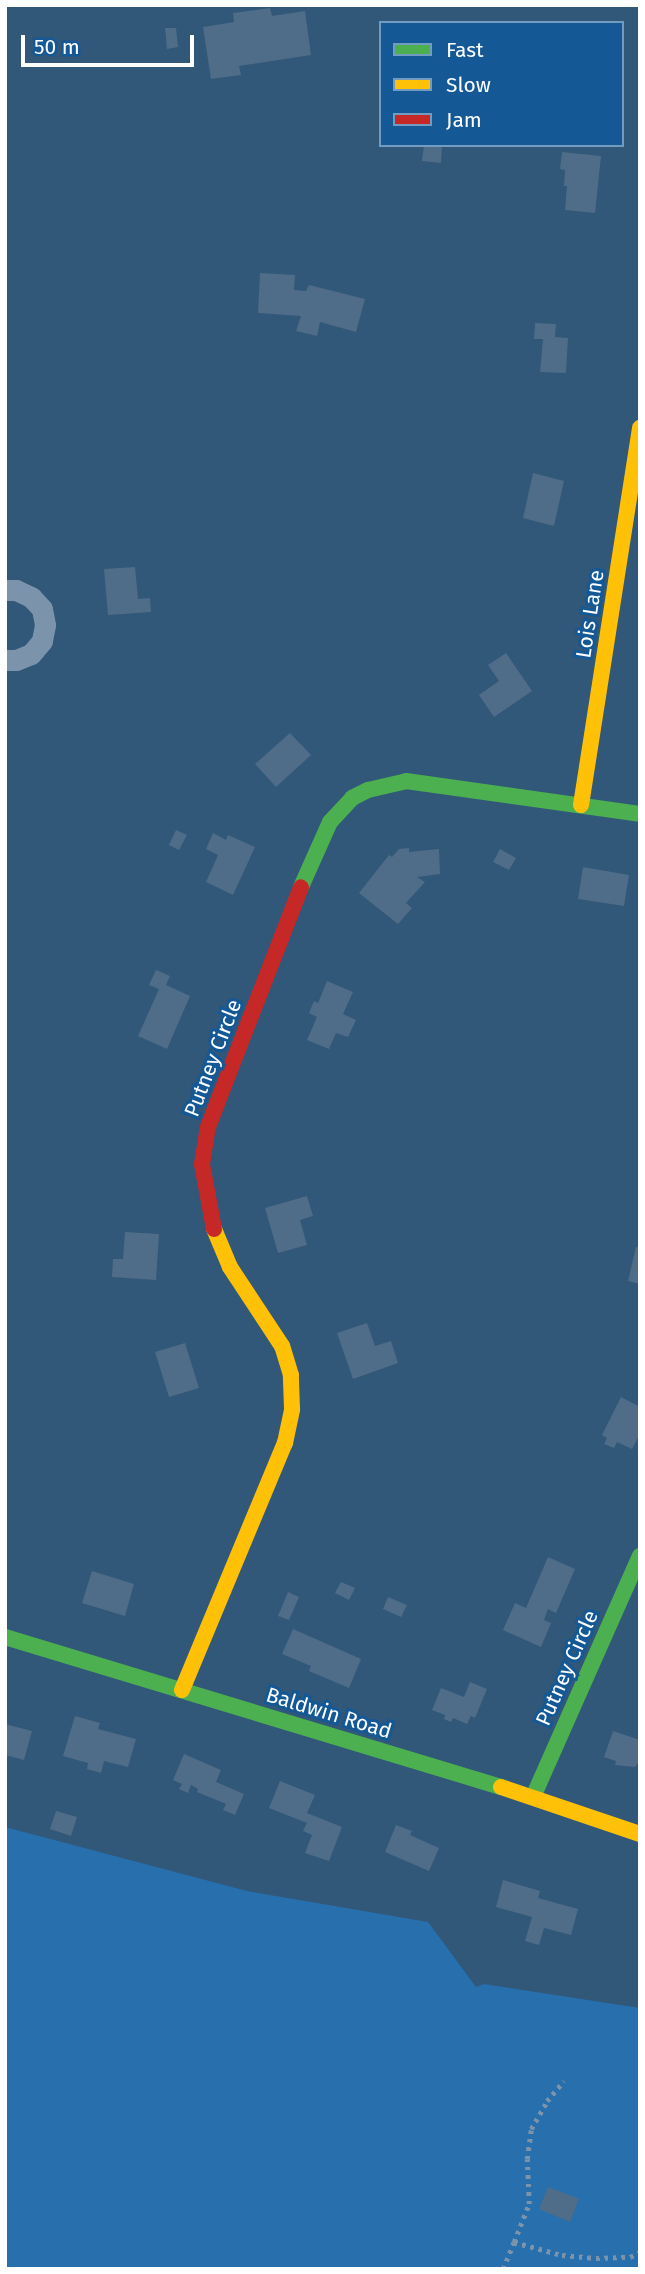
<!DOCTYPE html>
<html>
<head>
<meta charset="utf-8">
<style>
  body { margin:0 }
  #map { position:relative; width:645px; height:2274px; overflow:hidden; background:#315779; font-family:"Fira Sans",sans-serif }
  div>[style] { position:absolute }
  .green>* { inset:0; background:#286fad }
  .building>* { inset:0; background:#4f6d88 }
  .path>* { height:4.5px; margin-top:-2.25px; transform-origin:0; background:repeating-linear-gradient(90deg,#7b94ab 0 3.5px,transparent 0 8.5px) }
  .street>* { height:21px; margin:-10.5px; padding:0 10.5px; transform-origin:10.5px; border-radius:10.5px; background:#7b94ab }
  .fast>* { height:16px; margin:-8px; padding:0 8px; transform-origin:8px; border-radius:8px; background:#4caf50 }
  .slow>* { height:16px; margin:-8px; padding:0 8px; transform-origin:8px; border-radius:8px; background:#ffc107 }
  .jam>* { height:16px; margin:-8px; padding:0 8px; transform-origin:8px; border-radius:8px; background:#c62828 }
  span { translate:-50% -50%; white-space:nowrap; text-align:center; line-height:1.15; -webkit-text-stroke:6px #145996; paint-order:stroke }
  .street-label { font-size:21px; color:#fff }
  .frame { position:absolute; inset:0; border:7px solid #fff; pointer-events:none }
  .legend { position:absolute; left:379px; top:21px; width:245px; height:126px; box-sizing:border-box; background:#145996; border:2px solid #729bc0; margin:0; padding:9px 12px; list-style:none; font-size:21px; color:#fff }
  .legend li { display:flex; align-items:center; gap:14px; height:35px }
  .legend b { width:35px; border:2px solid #729bc0 }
  .scale { position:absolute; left:21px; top:35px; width:173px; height:32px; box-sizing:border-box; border:4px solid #fff; border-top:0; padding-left:9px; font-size:21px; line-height:24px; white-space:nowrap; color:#fff; -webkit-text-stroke:5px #145996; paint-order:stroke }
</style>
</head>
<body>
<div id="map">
  <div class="green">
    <div style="clip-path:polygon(5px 1827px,247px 1891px,428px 1922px,476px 1987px,484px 1984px,640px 2008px,640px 2269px,5px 2269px)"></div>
  </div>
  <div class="building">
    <div style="clip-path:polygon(270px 8px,272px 16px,305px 11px,311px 55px,239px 66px,241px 75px,211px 79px,203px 27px,234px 22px,233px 13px)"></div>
    <div style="clip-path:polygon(165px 28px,176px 28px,178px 47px,167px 49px)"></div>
    <div style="clip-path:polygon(424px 145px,442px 145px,441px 163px,422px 161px)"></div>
    <div style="clip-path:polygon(562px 152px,601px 156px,595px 213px,565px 210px,567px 186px,564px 186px,565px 170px,560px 169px)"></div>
    <div style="clip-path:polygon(260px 273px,295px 275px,294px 290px,306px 291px,309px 285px,365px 299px,356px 332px,320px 322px,317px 336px,296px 331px,301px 316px,258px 313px)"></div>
    <div style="clip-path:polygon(535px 323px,556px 324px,555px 337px,568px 338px,566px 373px,540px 372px,543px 339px,534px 339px)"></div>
    <div style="clip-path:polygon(533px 473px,564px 481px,554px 526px,523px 518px)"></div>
    <div style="clip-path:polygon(135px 567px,138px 599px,150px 598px,151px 612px,108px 615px,104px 569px)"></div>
    <div style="clip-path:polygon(506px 653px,532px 691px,494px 717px,479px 695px,499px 681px,488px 665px)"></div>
    <div style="clip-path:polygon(290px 733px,311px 755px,276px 787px,255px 764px)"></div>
    <div style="clip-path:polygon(176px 830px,187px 835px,179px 850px,169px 845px)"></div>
    <div style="clip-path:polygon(213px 833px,226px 840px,228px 835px,255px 847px,233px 895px,206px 882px,218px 855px,206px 849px)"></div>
    <div style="clip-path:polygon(409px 848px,409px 852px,439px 849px,440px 874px,417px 877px,425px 882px,406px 903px,412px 908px,398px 924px,359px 893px,389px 855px,392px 857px,399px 849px)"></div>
    <div style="clip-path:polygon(500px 849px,516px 858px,509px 870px,493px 862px)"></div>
    <div style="clip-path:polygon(583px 867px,629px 875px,624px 906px,578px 899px)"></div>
    <div style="clip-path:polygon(156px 970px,170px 976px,166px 985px,190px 996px,167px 1049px,138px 1036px,159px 989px,149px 985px)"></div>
    <div style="clip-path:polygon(327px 981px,353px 992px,343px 1014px,356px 1020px,348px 1037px,336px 1033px,329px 1049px,307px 1040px,317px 1017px,309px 1013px,314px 1001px,318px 1003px)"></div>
    <div style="clip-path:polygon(307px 1196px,313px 1216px,300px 1220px,307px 1245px,278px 1253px,265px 1208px)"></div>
    <div style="clip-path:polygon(125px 1232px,159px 1234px,156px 1280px,112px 1277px,113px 1259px,123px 1259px)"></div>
    <div style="clip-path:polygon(636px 1247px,640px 1248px,640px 1284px,628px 1281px)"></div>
    <div style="clip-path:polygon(367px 1323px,375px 1346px,391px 1341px,398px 1363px,353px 1379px,337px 1333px)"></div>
    <div style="clip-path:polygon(185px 1343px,199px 1388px,169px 1397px,155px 1352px)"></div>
    <div style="clip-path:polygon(621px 1397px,640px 1407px,640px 1434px,632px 1449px,617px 1442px,614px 1448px,604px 1444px,607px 1438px,602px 1435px)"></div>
    <div style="clip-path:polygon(548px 1557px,575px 1569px,556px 1613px,548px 1609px,544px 1620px,551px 1623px,541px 1647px,503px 1630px,515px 1603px,526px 1608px)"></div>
    <div style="clip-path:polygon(92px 1571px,134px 1584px,125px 1616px,82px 1603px)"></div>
    <div style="clip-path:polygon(341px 1582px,355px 1588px,349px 1600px,335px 1593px)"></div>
    <div style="clip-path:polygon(288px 1592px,299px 1597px,289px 1620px,278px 1616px)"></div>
    <div style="clip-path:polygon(388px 1597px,407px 1605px,401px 1617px,383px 1609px)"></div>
    <div style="clip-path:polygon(293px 1629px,361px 1659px,349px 1688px,309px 1671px,311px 1666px,282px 1654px)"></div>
    <div style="clip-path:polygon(470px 1682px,487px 1689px,475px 1718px,471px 1716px,467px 1724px,453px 1718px,451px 1722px,444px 1719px,445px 1715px,432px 1710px,441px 1688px,464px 1697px)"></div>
    <div style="clip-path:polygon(75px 1716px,100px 1723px,98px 1729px,136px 1739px,128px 1767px,104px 1761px,101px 1773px,87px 1769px,88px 1763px,63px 1756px)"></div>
    <div style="clip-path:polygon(5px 1724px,32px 1731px,24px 1760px,5px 1755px)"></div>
    <div style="clip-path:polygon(613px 1731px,640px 1740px,640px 1760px,635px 1767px,615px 1765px,616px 1761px,604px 1757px)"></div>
    <div style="clip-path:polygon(184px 1754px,221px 1770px,216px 1782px,244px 1794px,235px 1815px,223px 1810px,226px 1804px,197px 1792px,198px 1789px,191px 1785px,188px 1793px,179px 1789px,182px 1784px,173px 1780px)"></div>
    <div style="clip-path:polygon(280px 1781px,315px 1795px,307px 1813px,342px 1827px,329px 1861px,305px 1853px,312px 1835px,303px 1831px,307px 1823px,269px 1808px)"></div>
    <div style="clip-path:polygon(56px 1811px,77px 1817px,71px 1836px,50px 1829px)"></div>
    <div style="clip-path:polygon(396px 1825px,412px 1831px,410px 1835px,439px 1848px,429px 1871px,385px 1852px)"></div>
    <div style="clip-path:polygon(503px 1880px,540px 1891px,538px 1898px,578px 1909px,571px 1935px,544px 1928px,539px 1945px,525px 1941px,532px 1917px,496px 1907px)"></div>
    <div style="clip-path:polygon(548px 2187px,579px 2199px,570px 2222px,539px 2209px)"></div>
  </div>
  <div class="path">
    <div style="left:514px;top:2242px;width:41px;rotate:-68.5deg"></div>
    <div style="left:529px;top:2204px;width:45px;rotate:-92.5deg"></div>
    <div style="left:527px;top:2159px;width:30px;rotate:-82deg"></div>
    <div style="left:531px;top:2129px;width:32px;rotate:-60deg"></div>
    <div style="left:547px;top:2101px;width:26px;rotate:-50deg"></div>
    <div style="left:503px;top:2269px;width:29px;rotate:-68deg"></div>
    <div style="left:514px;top:2242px;width:50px;rotate:15.2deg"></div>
    <div style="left:562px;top:2255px;width:34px;rotate:5deg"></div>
    <div style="left:596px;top:2258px;width:34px;rotate:-2deg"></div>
    <div style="left:630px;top:2257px;width:11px;rotate:-27deg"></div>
  </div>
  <div class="street">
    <div style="left:5px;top:590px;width:11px"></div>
    <div style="left:16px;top:590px;width:17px;rotate:25deg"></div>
    <div style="left:31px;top:597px;width:16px;rotate:47deg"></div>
    <div style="left:42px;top:609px;width:16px;rotate:79deg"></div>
    <div style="left:45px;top:625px;width:16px;rotate:101deg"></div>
    <div style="left:42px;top:641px;width:17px;rotate:130deg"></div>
    <div style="left:31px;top:654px;width:16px;rotate:158deg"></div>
    <div style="left:16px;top:660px;width:11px;rotate:180deg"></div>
  </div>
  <div class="fast">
    <div style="left:301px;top:887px;width:71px;rotate:-66deg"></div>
    <div style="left:330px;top:822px;width:33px;rotate:-47deg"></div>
    <div style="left:352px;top:798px;width:18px;rotate:-27deg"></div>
    <div style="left:368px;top:790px;width:39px;rotate:-13deg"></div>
    <div style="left:406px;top:781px;width:236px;rotate:8deg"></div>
    <div style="left:5px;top:1637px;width:518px;rotate:16.83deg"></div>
    <div style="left:533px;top:1797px;width:264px;rotate:-66.1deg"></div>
  </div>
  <div class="slow">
    <div style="left:581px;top:805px;width:382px;rotate:-81.1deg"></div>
    <div style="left:182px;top:1690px;width:268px;rotate:-67.4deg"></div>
    <div style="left:285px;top:1443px;width:35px;rotate:-78deg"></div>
    <div style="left:292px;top:1409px;width:34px;rotate:-92deg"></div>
    <div style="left:291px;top:1375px;width:30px;rotate:-107deg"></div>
    <div style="left:282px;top:1346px;width:95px;rotate:-123.4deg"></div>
    <div style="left:230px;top:1267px;width:41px;rotate:-112.8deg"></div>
    <div style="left:501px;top:1787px;width:147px;rotate:18.7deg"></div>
  </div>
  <div class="jam">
    <div style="left:214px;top:1229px;width:66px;rotate:-100.5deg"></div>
    <div style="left:202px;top:1164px;width:37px;rotate:-81deg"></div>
    <div style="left:208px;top:1127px;width:257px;rotate:-68.8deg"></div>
  </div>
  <div class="street-label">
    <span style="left:590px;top:614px;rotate:-81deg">Lois Lane</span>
    <span style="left:213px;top:1058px;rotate:-69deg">Putney Circle</span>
    <span style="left:567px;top:1668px;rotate:-66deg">Putney Circle</span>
    <span style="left:329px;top:1713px;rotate:17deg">Baldwin Road</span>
  </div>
  <div class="frame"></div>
  <ul class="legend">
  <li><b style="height:9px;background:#4caf50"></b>Fast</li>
  <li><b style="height:9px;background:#ffc107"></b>Slow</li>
  <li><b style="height:9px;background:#c62828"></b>Jam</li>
  </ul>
  <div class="scale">50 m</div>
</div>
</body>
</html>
